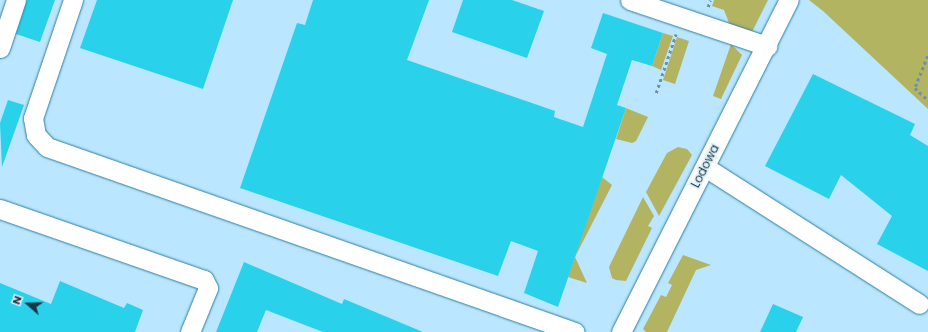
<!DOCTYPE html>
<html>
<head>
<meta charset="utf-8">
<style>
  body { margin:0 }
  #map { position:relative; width:928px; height:332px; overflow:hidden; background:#bae7ff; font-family:Poppins,sans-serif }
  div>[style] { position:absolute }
  .green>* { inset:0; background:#b2b462 }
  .building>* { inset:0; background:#29d2ea }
  .path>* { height:2.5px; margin-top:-1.25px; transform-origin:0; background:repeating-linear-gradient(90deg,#6a92a6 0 3px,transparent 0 6px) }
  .roads { filter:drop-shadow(0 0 1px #2b7fa2) drop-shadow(0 0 1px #2b7fa2) }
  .minor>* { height:19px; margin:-9.5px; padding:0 9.5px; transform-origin:9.5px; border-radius:9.5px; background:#fff }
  span { translate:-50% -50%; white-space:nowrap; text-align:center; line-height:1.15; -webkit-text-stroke:3.5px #e0eff7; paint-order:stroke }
  .street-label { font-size:12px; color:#163847 }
  .north { position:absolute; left:8px; top:284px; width:40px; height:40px; -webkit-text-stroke:3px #e0eff7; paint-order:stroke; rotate:290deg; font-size:11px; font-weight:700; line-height:16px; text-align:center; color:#163847 }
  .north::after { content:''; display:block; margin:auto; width:14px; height:18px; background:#163847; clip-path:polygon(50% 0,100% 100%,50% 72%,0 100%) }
</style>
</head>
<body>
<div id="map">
  <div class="green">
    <div style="clip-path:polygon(714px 0,768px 0,752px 32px,731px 28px,724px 10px,712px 6px)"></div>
    <div style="clip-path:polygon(809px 0,928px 0,928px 109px,823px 11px)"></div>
    <div style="clip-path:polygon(663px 33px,673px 36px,661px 70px,652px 66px)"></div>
    <div style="clip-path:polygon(677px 37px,689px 41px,675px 84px,663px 80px)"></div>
    <div style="clip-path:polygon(731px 44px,742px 55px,721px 99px,713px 96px)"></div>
    <div style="clip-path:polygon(626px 108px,648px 117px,636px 141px,632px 143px,616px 139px)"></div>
    <div style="clip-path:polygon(678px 147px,687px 149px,692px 155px,659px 216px,646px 192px,667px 153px)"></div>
    <div style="clip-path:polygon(602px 177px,612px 185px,575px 257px,587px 283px,568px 277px)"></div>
    <div style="clip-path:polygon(643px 197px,654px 216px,648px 226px,652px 228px,626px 281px,616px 280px,612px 278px,609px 267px)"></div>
    <div style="clip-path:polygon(683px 255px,711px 265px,696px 270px,667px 332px,646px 332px,643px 329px,661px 295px,666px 297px,672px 285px,668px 283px)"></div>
  </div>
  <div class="building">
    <div style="clip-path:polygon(27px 0,55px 0,40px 42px,16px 34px)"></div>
    <div style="clip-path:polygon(97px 0,233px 0,203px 89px,80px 48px)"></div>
    <div style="clip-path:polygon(313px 0,429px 0,407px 60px,555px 111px,554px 117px,583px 127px,607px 54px,591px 48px,603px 13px,663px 33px,652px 66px,632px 60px,617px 105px,626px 108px,558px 307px,524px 293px,538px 251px,511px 241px,498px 276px,240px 188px,297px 23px,305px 25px)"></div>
    <div style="clip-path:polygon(463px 0,512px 0,544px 11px,527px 58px,452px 32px)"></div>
    <div style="clip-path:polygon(813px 74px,915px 124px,910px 135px,928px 146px,928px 271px,877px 244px,892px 216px,841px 175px,829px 199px,765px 166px)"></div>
    <div style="clip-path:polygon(8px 100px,24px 105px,2px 167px,0 123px)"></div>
    <div style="clip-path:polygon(244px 262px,342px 304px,344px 299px,423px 332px,323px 332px,266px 310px,257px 332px,216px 332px)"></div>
    <div style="clip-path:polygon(60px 281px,124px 308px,127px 303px,143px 310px,135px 332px,0 332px,0 283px,51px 304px)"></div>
    <div style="clip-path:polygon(773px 304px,803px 317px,796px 332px,760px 332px)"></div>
  </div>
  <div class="path">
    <div style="left:708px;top:7px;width:7px;rotate:-74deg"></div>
    <div style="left:928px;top:56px;width:35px;rotate:112deg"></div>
    <div style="left:915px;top:88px;width:18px;rotate:43deg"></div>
    <div style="left:656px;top:93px;width:62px;rotate:-71.3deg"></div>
  </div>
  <div class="roads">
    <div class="minor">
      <div style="left:73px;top:0;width:125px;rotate:108.7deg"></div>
      <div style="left:33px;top:118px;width:17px;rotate:80deg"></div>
      <div style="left:36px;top:135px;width:16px;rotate:47deg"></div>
      <div style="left:47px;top:147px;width:559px;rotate:19.31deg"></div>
      <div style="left:630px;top:0;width:145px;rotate:18.6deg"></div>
      <div style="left:0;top:48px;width:51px;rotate:-71.6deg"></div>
      <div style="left:705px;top:167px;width:254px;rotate:32.6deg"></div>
      <div style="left:0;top:209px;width:216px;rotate:19.2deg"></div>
      <div style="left:204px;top:280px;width:9px;rotate:63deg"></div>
      <div style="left:208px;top:288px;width:48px;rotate:112.2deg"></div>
      <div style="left:621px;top:332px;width:372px;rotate:-63.2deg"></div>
    </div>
  </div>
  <div class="street-label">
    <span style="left:705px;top:166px;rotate:-63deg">Lodowa</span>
  </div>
  <div class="north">N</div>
</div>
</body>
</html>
